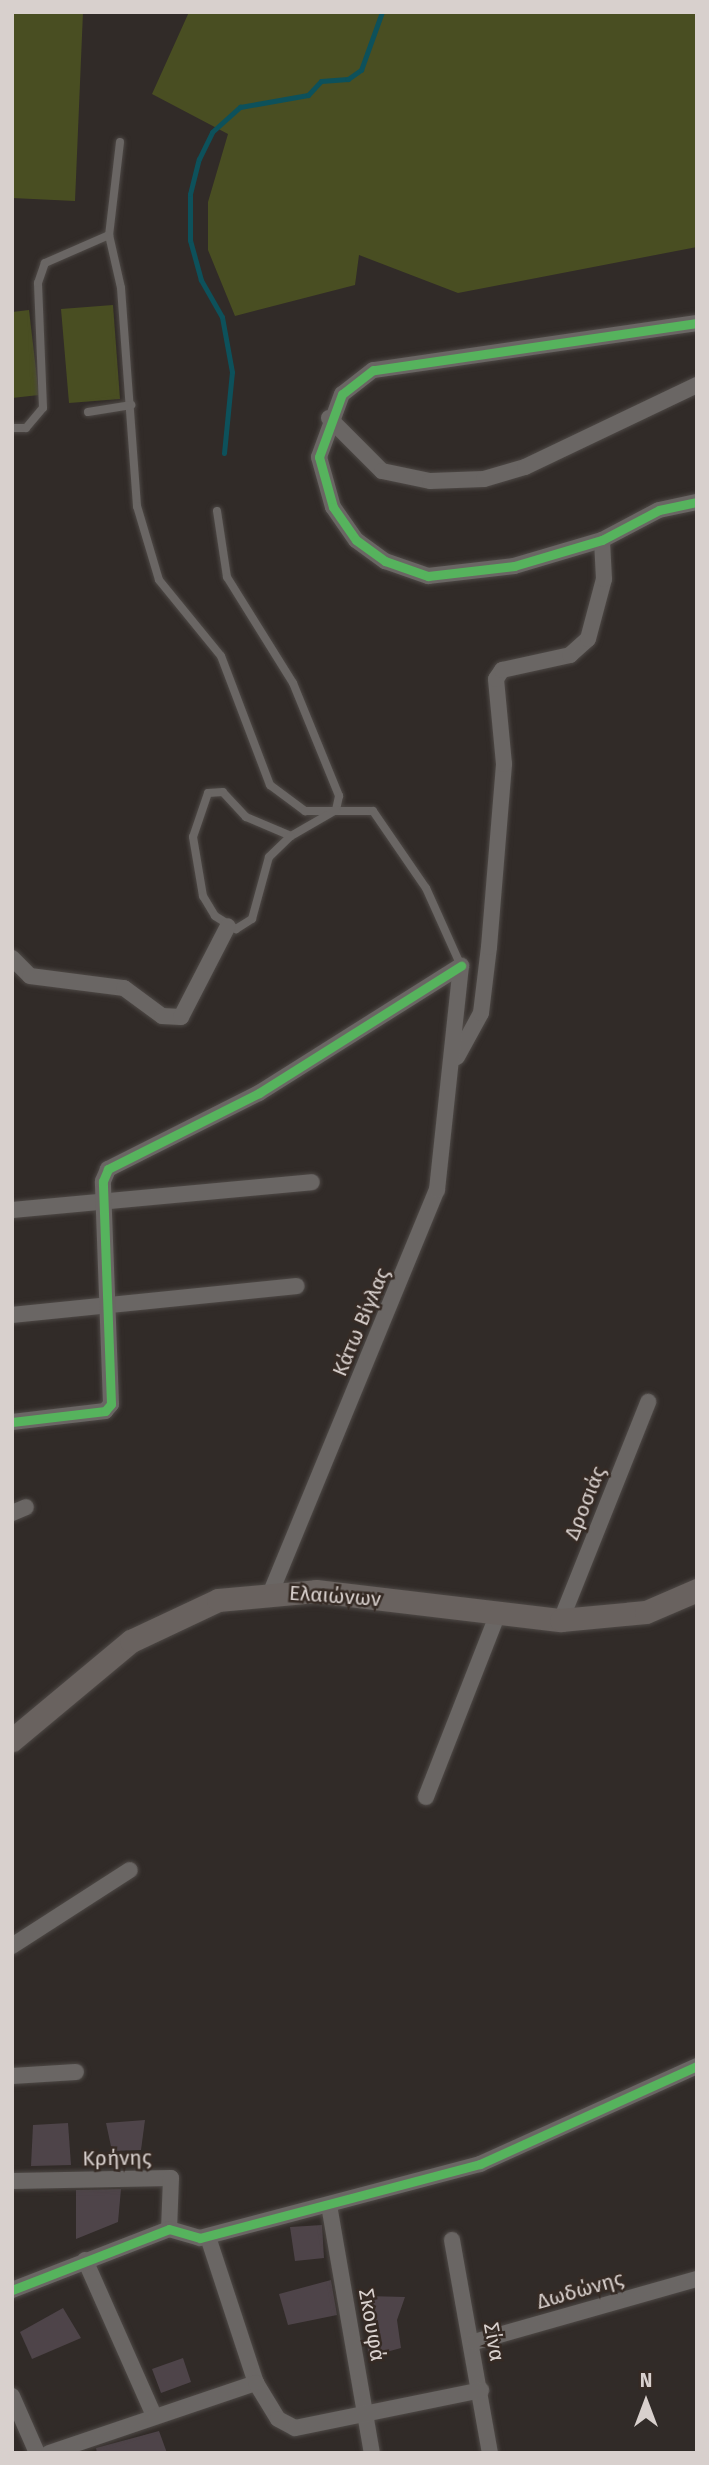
<!DOCTYPE html>
<html>
<head>
<meta charset="utf-8">
<style>
  body { margin:0 }
  #map { position:relative; width:709px; height:2465px; overflow:hidden; background:#312b28; font-family:"Fira Sans",sans-serif }
  div>[style] { position:absolute }
  .green>* { inset:0; background:#494e22 }
  .stream>* { height:5px; margin:-2.5px; padding:0 2.5px; transform-origin:2.5px; border-radius:2.5px; background:#0d515b }
  .building>* { inset:0; background:#4e4449 }
  .roads { filter:drop-shadow(0 0 2px #4e4946) drop-shadow(0 0 2px #4e4946) }
  .service>* { height:8px; margin:-4px; padding:0 4px; transform-origin:4px; border-radius:4px; background:#6a6664 }
  .minor>* { height:16px; margin:-8px; padding:0 8px; transform-origin:8px; border-radius:8px; background:#6a6664 }
  .secondary>* { height:23px; margin:-11.5px; padding:0 11.5px; transform-origin:11.5px; border-radius:11.5px; background:#69625f }
  .cycleway>* { height:9px; margin:-4.5px; padding:0 4.5px; transform-origin:4.5px; border-radius:4.5px; background:#56b35d }
  span { translate:-50% -50%; white-space:nowrap; text-align:center; line-height:1.15; -webkit-text-stroke:5px #352a24; paint-order:stroke }
  .street-label { font-size:21px; color:#d8d0cd }
  .frame { position:absolute; inset:0; border:14px solid #d8d0cd; pointer-events:none }
  .north { position:absolute; left:611px; top:2367px; width:70px; height:70px; -webkit-text-stroke:5px #352a24; paint-order:stroke; rotate:0deg; font-size:19px; font-weight:700; line-height:28px; text-align:center; color:#d8d0cd }
  .north::after { content:''; display:block; margin:auto; width:24px; height:32px; background:#d8d0cd; clip-path:polygon(50% 0,100% 100%,50% 72%,0 100%) }
</style>
</head>
<body>
<div id="map">
  <div class="green">
    <div style="clip-path:polygon(12px 12px,83px 12px,75px 201px,12px 198px)"></div>
    <div style="clip-path:polygon(189px 12px,697px 12px,697px 247px,458px 293px,359px 255px,355px 285px,235px 316px,208px 250px,208px 202px,228px 134px,152px 94px)"></div>
    <div style="clip-path:polygon(113px 305px,120px 399px,69px 403px,61px 309px)"></div>
    <div style="clip-path:polygon(29px 310px,39px 395px,12px 398px,12px 312px)"></div>
  </div>
  <div class="stream">
    <div style="left:224px;top:453px;width:81px;rotate:-84.4deg"></div>
    <div style="left:232px;top:372px;width:56px;rotate:-100.3deg"></div>
    <div style="left:222px;top:317px;width:43px;rotate:-119.6deg"></div>
    <div style="left:201px;top:280px;width:41px;rotate:-105.4deg"></div>
    <div style="left:190px;top:240px;width:46px;rotate:-90deg"></div>
    <div style="left:190px;top:194px;width:36px;rotate:-76deg"></div>
    <div style="left:199px;top:159px;width:30px;rotate:-64deg"></div>
    <div style="left:212px;top:132px;width:38px;rotate:-42deg"></div>
    <div style="left:240px;top:107px;width:69px;rotate:-10deg"></div>
    <div style="left:308px;top:95px;width:19px;rotate:-47deg"></div>
    <div style="left:321px;top:81px;width:27px;rotate:-4deg"></div>
    <div style="left:348px;top:79px;width:16px;rotate:-35deg"></div>
    <div style="left:361px;top:70px;width:62px;rotate:-70.1deg"></div>
  </div>
  <div class="building">
    <div style="clip-path:polygon(145px 2120px,141px 2150px,112px 2151px,106px 2123px)"></div>
    <div style="clip-path:polygon(68px 2123px,71px 2165px,31px 2166px,33px 2125px)"></div>
    <div style="clip-path:polygon(121px 2189px,118px 2222px,76px 2239px,76px 2190px)"></div>
    <div style="clip-path:polygon(322px 2225px,324px 2258px,295px 2261px,290px 2227px)"></div>
    <div style="clip-path:polygon(331px 2280px,337px 2315px,288px 2325px,279px 2294px)"></div>
    <div style="clip-path:polygon(366px 2296px,405px 2297px,397px 2320px,401px 2348px,368px 2357px)"></div>
    <div style="clip-path:polygon(63px 2308px,81px 2338px,32px 2359px,20px 2332px)"></div>
    <div style="clip-path:polygon(183px 2358px,191px 2382px,161px 2393px,152px 2369px)"></div>
    <div style="clip-path:polygon(159px 2431px,167px 2453px,97px 2453px,96px 2448px)"></div>
  </div>
  <div class="roads">
    <div class="service">
      <div style="left:120px;top:142px;width:94px;rotate:96.7deg"></div>
      <div style="left:109px;top:235px;width:54px;rotate:77.2deg"></div>
      <div style="left:121px;top:288px;width:219px;rotate:85.8deg"></div>
      <div style="left:137px;top:506px;width:77px;rotate:73.4deg"></div>
      <div style="left:159px;top:580px;width:98px;rotate:50.8deg"></div>
      <div style="left:221px;top:656px;width:138px;rotate:69.2deg"></div>
      <div style="left:270px;top:785px;width:44px;rotate:36.6deg"></div>
      <div style="left:305px;top:811px;width:68px"></div>
      <div style="left:373px;top:811px;width:93px;rotate:55.5deg"></div>
      <div style="left:426px;top:888px;width:85px;rotate:65.8deg"></div>
      <div style="left:88px;top:412px;width:44px;rotate:-9.2deg"></div>
      <div style="left:12px;top:428px;width:14px"></div>
      <div style="left:26px;top:428px;width:26px;rotate:-50deg"></div>
      <div style="left:43px;top:408px;width:125px;rotate:-92.3deg"></div>
      <div style="left:38px;top:283px;width:21px;rotate:-71deg"></div>
      <div style="left:45px;top:263px;width:70px;rotate:-23.6deg"></div>
      <div style="left:217px;top:511px;width:67px;rotate:81.4deg"></div>
      <div style="left:227px;top:577px;width:125px;rotate:58.1deg"></div>
      <div style="left:293px;top:683px;width:122px;rotate:67.8deg"></div>
      <div style="left:339px;top:796px;width:14px;rotate:102deg"></div>
      <div style="left:336px;top:810px;width:52px;rotate:150deg"></div>
      <div style="left:291px;top:836px;width:49px;rotate:-157.1deg"></div>
      <div style="left:246px;top:817px;width:34px;rotate:-133deg"></div>
      <div style="left:223px;top:792px;width:15px;rotate:176deg"></div>
      <div style="left:208px;top:793px;width:46px;rotate:108.8deg"></div>
      <div style="left:193px;top:837px;width:60px;rotate:80.4deg"></div>
      <div style="left:203px;top:896px;width:23px;rotate:59deg"></div>
      <div style="left:215px;top:916px;width:25px;rotate:32deg"></div>
      <div style="left:236px;top:929px;width:19px;rotate:-32deg"></div>
      <div style="left:252px;top:919px;width:64px;rotate:-74.7deg"></div>
      <div style="left:269px;top:857px;width:30px;rotate:-44deg"></div>
    </div>
    <div class="minor">
      <div style="left:697px;top:323px;width:327px;rotate:171.7deg"></div>
      <div style="left:373px;top:370px;width:39px;rotate:142deg"></div>
      <div style="left:342px;top:394px;width:67px;rotate:110.1deg"></div>
      <div style="left:319px;top:457px;width:52px;rotate:74.4deg"></div>
      <div style="left:333px;top:507px;width:40px;rotate:55.1deg"></div>
      <div style="left:356px;top:540px;width:36px;rotate:36deg"></div>
      <div style="left:385px;top:561px;width:46px;rotate:19.2deg"></div>
      <div style="left:428px;top:576px;width:87px;rotate:-6.6deg"></div>
      <div style="left:514px;top:566px;width:92px;rotate:-16.5deg"></div>
      <div style="left:602px;top:540px;width:64px;rotate:-27.8deg"></div>
      <div style="left:659px;top:510px;width:39px;rotate:-12deg"></div>
      <div style="left:329px;top:418px;width:75px;rotate:45deg"></div>
      <div style="left:382px;top:471px;width:49px;rotate:11.8deg"></div>
      <div style="left:430px;top:481px;width:54px;rotate:-2.1deg"></div>
      <div style="left:484px;top:479px;width:43px;rotate:-16.3deg"></div>
      <div style="left:525px;top:467px;width:191px;rotate:-25.5deg"></div>
      <div style="left:12px;top:958px;width:25px;rotate:45deg"></div>
      <div style="left:30px;top:976px;width:95px;rotate:7.3deg"></div>
      <div style="left:124px;top:988px;width:47px;rotate:36.4deg"></div>
      <div style="left:162px;top:1016px;width:19px;rotate:3deg"></div>
      <div style="left:181px;top:1017px;width:102px;rotate:-62.7deg"></div>
      <div style="left:457px;top:1057px;width:50px;rotate:-61.4deg"></div>
      <div style="left:481px;top:1013px;width:66px;rotate:-83.1deg"></div>
      <div style="left:489px;top:947px;width:184px;rotate:-85.3deg"></div>
      <div style="left:504px;top:764px;width:85px;rotate:-95.4deg"></div>
      <div style="left:496px;top:679px;width:11px;rotate:-56deg"></div>
      <div style="left:502px;top:670px;width:70px;rotate:-12.4deg"></div>
      <div style="left:570px;top:655px;width:24px;rotate:-42deg"></div>
      <div style="left:588px;top:639px;width:62px;rotate:-75.1deg"></div>
      <div style="left:604px;top:579px;width:39px;rotate:-93deg"></div>
      <div style="left:12px;top:1210px;width:301px;rotate:-5.3deg"></div>
      <div style="left:12px;top:1315px;width:286px;rotate:-5.8deg"></div>
      <div style="left:12px;top:1422px;width:94px;rotate:-6.7deg"></div>
      <div style="left:105px;top:1411px;width:9px;rotate:-49deg"></div>
      <div style="left:111px;top:1404px;width:223px;rotate:-92.1deg"></div>
      <div style="left:103px;top:1181px;width:13px;rotate:-67deg"></div>
      <div style="left:108px;top:1169px;width:169px;rotate:-26.7deg"></div>
      <div style="left:259px;top:1093px;width:239px;rotate:-32.2deg"></div>
      <div style="left:12px;top:1513px;width:15px;rotate:-23deg"></div>
      <div style="left:271px;top:1592px;width:435px;rotate:-67.6deg"></div>
      <div style="left:437px;top:1190px;width:225px;rotate:-83.9deg"></div>
      <div style="left:561px;top:1620px;width:235px;rotate:-68.2deg"></div>
      <div style="left:426px;top:1797px;width:198px;rotate:-68.6deg"></div>
      <div style="left:12px;top:1946px;width:140px;rotate:-32.8deg"></div>
      <div style="left:12px;top:2076px;width:64px;rotate:-3.6deg"></div>
      <div style="left:12px;top:2181px;width:159px;rotate:-1.1deg"></div>
      <div style="left:171px;top:2178px;width:51px;rotate:92.2deg"></div>
      <div style="left:329px;top:2205px;width:252px;rotate:80.2deg"></div>
      <div style="left:208px;top:2237px;width:154px;rotate:71.8deg"></div>
      <div style="left:452px;top:2240px;width:216px;rotate:79.9deg"></div>
      <div style="left:85px;top:2260px;width:171px;rotate:66.1deg"></div>
      <div style="left:12px;top:2290px;width:168px;rotate:-21.2deg"></div>
      <div style="left:169px;top:2229px;width:32px;rotate:16deg"></div>
      <div style="left:200px;top:2238px;width:290px;rotate:-14.8deg"></div>
      <div style="left:480px;top:2164px;width:238px;rotate:-24.3deg"></div>
      <div style="left:474px;top:2342px;width:232px;rotate:-15.8deg"></div>
      <div style="left:12px;top:2396px;width:62px;rotate:66.3deg"></div>
      <div style="left:49px;top:2453px;width:219px;rotate:-18.7deg"></div>
      <div style="left:256px;top:2383px;width:42px;rotate:58.6deg"></div>
      <div style="left:278px;top:2419px;width:19px;rotate:28deg"></div>
      <div style="left:295px;top:2428px;width:190px;rotate:-11.5deg"></div>
    </div>
    <div class="secondary">
      <div style="left:12px;top:1740px;width:155px;rotate:-39.8deg"></div>
      <div style="left:131px;top:1641px;width:96px;rotate:-25.2deg"></div>
      <div style="left:218px;top:1600px;width:98px;rotate:-5.2deg"></div>
      <div style="left:316px;top:1591px;width:247px;rotate:6.8deg"></div>
      <div style="left:561px;top:1620px;width:85px;rotate:-5.4deg"></div>
      <div style="left:646px;top:1612px;width:56px;rotate:-23.3deg"></div>
    </div>
  </div>
  <div class="cycleway">
    <div style="left:697px;top:323px;width:327px;rotate:171.7deg"></div>
    <div style="left:373px;top:370px;width:39px;rotate:142deg"></div>
    <div style="left:342px;top:394px;width:67px;rotate:110.1deg"></div>
    <div style="left:319px;top:457px;width:52px;rotate:74.4deg"></div>
    <div style="left:333px;top:507px;width:40px;rotate:55.1deg"></div>
    <div style="left:356px;top:540px;width:36px;rotate:36deg"></div>
    <div style="left:385px;top:561px;width:46px;rotate:19.2deg"></div>
    <div style="left:428px;top:576px;width:87px;rotate:-6.6deg"></div>
    <div style="left:514px;top:566px;width:92px;rotate:-16.5deg"></div>
    <div style="left:602px;top:540px;width:64px;rotate:-27.8deg"></div>
    <div style="left:659px;top:510px;width:39px;rotate:-12deg"></div>
    <div style="left:12px;top:1422px;width:94px;rotate:-6.7deg"></div>
    <div style="left:105px;top:1411px;width:9px;rotate:-49deg"></div>
    <div style="left:111px;top:1404px;width:223px;rotate:-92.1deg"></div>
    <div style="left:103px;top:1181px;width:13px;rotate:-67deg"></div>
    <div style="left:108px;top:1169px;width:169px;rotate:-26.7deg"></div>
    <div style="left:259px;top:1093px;width:239px;rotate:-32.2deg"></div>
    <div style="left:12px;top:2290px;width:168px;rotate:-21.2deg"></div>
    <div style="left:169px;top:2229px;width:32px;rotate:16deg"></div>
    <div style="left:200px;top:2238px;width:290px;rotate:-14.8deg"></div>
    <div style="left:480px;top:2164px;width:238px;rotate:-24.3deg"></div>
  </div>
  <div class="street-label">
    <span style="left:361px;top:1322px;rotate:-67deg">Κάτω Βίγλας</span>
    <span style="left:585px;top:1503px;rotate:-68deg">Δροσιάς</span>
    <span style="left:335px;top:1596px;rotate:4deg">Ελαιώνων</span>
    <span style="left:117px;top:2158px;rotate:-1deg">Κρήνης</span>
    <span style="left:580px;top:2290px;rotate:-16deg">Δωδώνης</span>
    <span style="left:372px;top:2325px;rotate:80deg">Σκουφά</span>
    <span style="left:494px;top:2342px;rotate:80deg">Σίνα</span>
  </div>
  <div class="frame"></div>
  <div class="north">N</div>
</div>
</body>
</html>
